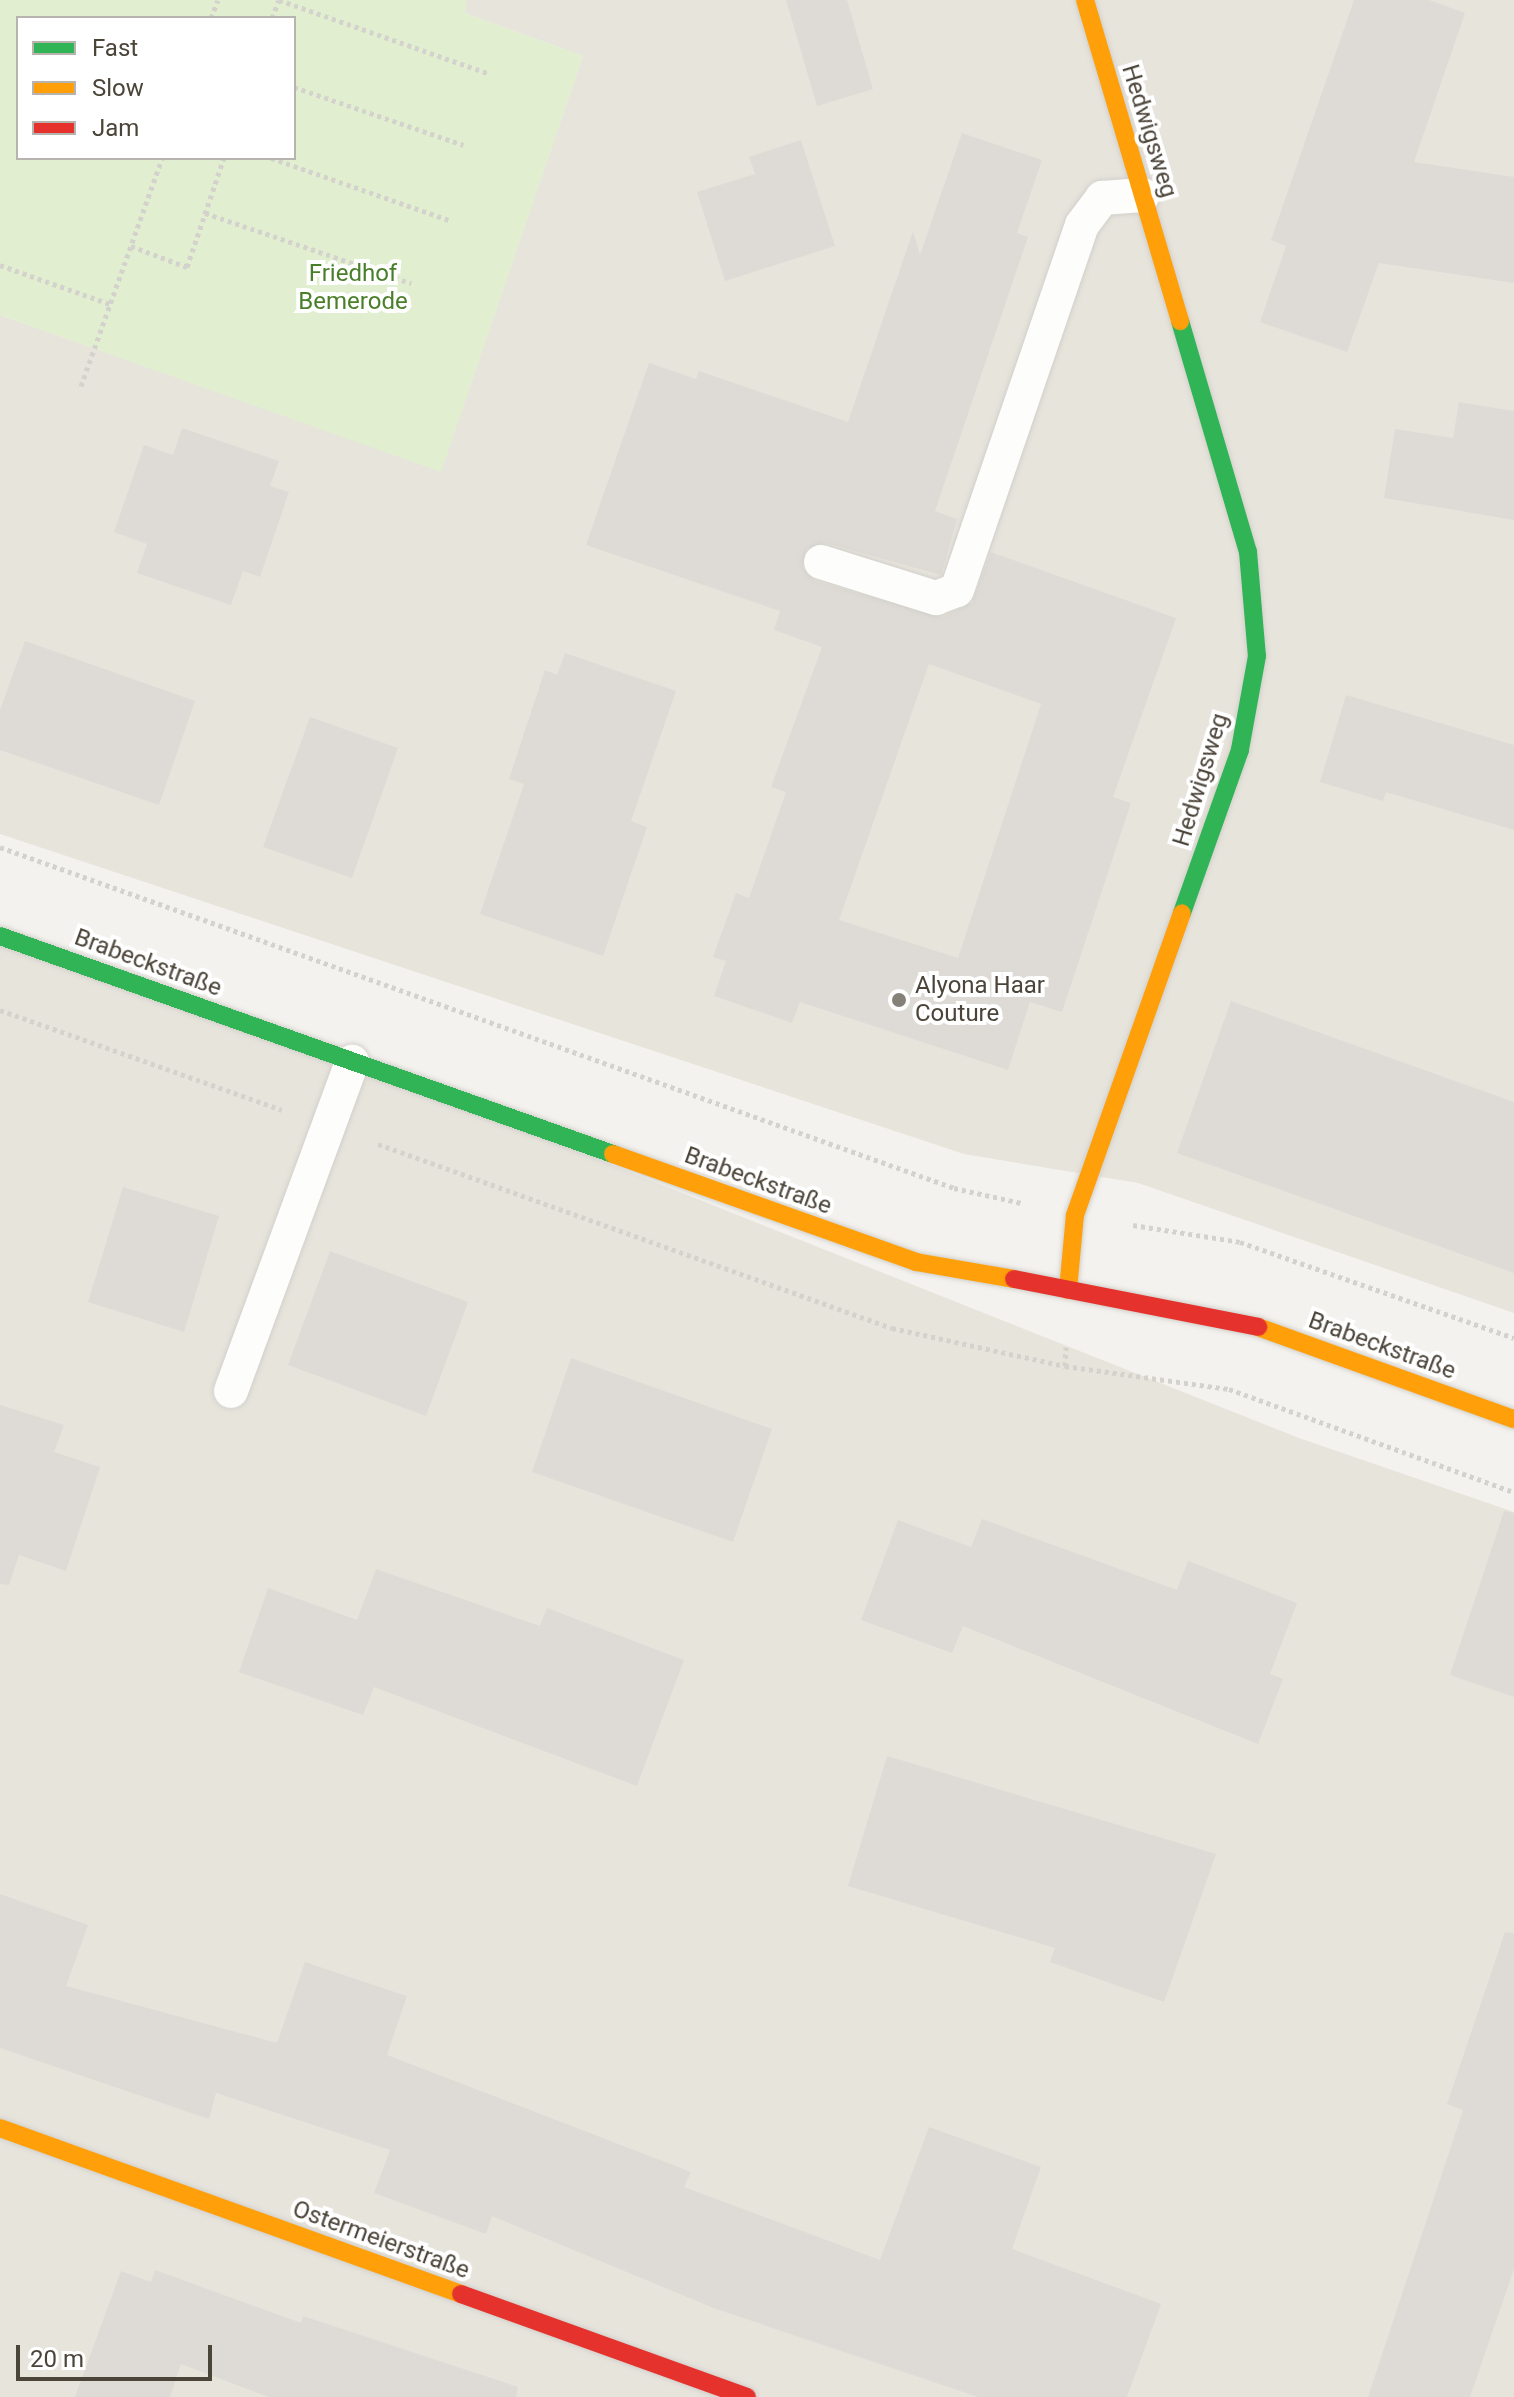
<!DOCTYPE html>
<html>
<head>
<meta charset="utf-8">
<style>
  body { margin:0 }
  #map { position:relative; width:1514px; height:2397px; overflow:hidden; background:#f4f2ee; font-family:Roboto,sans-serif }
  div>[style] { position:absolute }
  .residential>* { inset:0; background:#e7e4dc }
  .green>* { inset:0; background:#e1eecf }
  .building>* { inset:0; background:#dedbd6 }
  .path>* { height:5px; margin-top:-2.5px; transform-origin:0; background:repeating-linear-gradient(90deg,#d3d2cc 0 4px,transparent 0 8px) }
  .roads { filter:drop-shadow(0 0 2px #d2d0cb) drop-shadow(0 0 2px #d2d0cb) }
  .lane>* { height:34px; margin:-17px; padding:0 17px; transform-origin:17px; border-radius:17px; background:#fdfdfc }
  .fast>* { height:18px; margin:-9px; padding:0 9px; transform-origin:9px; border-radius:9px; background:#30b455 }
  .slow>* { height:18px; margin:-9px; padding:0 9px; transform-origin:9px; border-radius:9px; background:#ff9f0a }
  .jam>* { height:18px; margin:-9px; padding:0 9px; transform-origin:9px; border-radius:9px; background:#e5322d }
  .dots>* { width:22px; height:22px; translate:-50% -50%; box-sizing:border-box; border:4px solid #fff; border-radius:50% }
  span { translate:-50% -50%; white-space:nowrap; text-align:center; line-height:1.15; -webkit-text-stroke:8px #fff; paint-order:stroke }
  .street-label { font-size:24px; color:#4b4439 }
  .park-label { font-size:24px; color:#4a7f2a }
  .poi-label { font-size:24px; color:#4b4439 }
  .left { translate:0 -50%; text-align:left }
  .legend { position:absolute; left:16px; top:16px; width:280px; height:144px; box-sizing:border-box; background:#fff; border:2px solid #b7b4b0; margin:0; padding:10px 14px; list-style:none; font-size:24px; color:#4b4439 }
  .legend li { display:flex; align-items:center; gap:16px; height:40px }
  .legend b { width:40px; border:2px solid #b7b4b0 }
  .scale { position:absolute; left:16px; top:2345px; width:196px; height:36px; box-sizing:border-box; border:4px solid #4b4439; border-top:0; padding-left:10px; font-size:24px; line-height:28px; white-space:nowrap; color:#4b4439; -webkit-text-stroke:6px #fff; paint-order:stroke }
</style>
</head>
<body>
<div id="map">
  <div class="residential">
    <div style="clip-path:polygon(466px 0,1514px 0,1514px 1313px,1138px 1183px,964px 1154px,0 834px,0 315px,441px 471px,583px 56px,465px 13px)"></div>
    <div style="clip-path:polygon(0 934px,352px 1062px,1299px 1438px,1514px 1512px,1514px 2397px,0 2397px)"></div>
  </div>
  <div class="green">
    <div style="clip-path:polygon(evenodd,0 0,466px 0,465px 13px,583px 56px,441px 472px,0 315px,0 0,18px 18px,294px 18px,294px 158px,18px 158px,18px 18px)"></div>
  </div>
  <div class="building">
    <div style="clip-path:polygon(786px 0,847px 0,873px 89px,817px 106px)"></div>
    <div style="clip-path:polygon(1354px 0,1429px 0,1465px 13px,1414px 162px,1514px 177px,1514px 283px,1379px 263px,1347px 352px,1260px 322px,1286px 246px,1271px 240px)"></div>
    <div style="clip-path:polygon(evenodd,962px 133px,1042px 160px,1017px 233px,1028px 237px,935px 511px,957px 519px,941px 575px,826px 543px,807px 548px,802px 567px,815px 581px,942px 617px,972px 603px,991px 552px,1176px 618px,1113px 797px,1131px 803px,1062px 1012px,1030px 1002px,1008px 1070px,800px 1002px,792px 1023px,714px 996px,726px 961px,713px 957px,736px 893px,749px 898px,786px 792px,771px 787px,822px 647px,774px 630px,780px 611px,586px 545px,649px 363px,696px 379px,699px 371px,848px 422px,913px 231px,920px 255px,962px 133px,929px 664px,1041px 704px,958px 958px,839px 920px,929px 664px)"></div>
    <div style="clip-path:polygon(801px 140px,835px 246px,725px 281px,697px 192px,755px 174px,749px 157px)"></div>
    <div style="clip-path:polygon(1459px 402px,1514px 411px,1514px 520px,1384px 498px,1395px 429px,1453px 438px)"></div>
    <div style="clip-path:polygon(182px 428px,279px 461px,270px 486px,289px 492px,260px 577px,243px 571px,231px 605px,137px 573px,147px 544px,114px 532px,144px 445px,173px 455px)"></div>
    <div style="clip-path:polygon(25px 641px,195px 701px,159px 805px,0 750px,0 710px)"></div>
    <div style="clip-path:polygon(565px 653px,676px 691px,631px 821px,647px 827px,603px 956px,480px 914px,524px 784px,509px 779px,529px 718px,545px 670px,557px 675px)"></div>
    <div style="clip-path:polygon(1346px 695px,1514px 745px,1514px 830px,1386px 792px,1383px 801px,1320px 782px)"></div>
    <div style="clip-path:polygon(310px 717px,398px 748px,352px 878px,263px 847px)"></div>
    <div style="clip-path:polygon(1231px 1001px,1514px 1102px,1514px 1273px,1177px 1153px)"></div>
    <div style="clip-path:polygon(123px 1187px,219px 1216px,184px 1332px,88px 1302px)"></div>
    <div style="clip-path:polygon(330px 1251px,468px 1302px,426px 1416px,288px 1365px)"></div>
    <div style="clip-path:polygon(571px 1358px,772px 1429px,733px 1542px,532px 1472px)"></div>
    <div style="clip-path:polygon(0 1405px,64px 1425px,54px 1452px,100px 1467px,66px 1571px,19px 1555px,9px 1585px,0 1584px)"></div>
    <div style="clip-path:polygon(1504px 1511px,1514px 1513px,1514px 1697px,1450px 1675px)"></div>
    <div style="clip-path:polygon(982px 1519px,1177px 1590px,1188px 1561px,1297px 1603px,1270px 1674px,1283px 1679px,1258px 1744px,963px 1626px,952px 1653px,861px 1620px,898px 1520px,971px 1547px)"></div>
    <div style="clip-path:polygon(376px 1569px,540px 1626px,547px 1608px,684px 1660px,637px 1786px,374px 1687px,363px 1715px,239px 1672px,268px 1588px,357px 1620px)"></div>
    <div style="clip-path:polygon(887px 1756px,1216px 1854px,1164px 2002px,1050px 1962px,1055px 1948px,848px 1886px)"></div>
    <div style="clip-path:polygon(0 1894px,88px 1925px,66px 1986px,277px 2043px,305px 1962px,407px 1996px,387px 2055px,691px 2172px,684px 2187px,880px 2260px,929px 2127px,1041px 2167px,1012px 2249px,1161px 2304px,1127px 2397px,978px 2397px,716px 2309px,492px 2216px,486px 2234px,374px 2193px,390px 2150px,216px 2093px,209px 2119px,0 2048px)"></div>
    <div style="clip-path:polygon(1505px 1932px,1514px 1933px,1514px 2269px,1470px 2397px,1368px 2397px,1463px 2110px,1447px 2104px)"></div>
    <div style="clip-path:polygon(155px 2270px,301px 2323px,303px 2316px,518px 2387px,516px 2397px,269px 2397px,181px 2364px,170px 2397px,75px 2397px,121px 2271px,151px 2282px)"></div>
  </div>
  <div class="path">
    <div style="left:279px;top:0;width:224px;rotate:19.3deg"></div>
    <div style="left:211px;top:18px;width:19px;rotate:-69deg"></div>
    <div style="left:272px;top:18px;width:19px;rotate:-69deg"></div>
    <div style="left:294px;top:87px;width:179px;rotate:18.9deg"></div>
    <div style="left:271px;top:158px;width:188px;rotate:19.2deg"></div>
    <div style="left:205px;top:213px;width:218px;rotate:18.8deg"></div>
    <div style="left:131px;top:246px;width:60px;rotate:20.6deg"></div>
    <div style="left:187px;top:267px;width:115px;rotate:-71.3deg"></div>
    <div style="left:0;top:265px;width:117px;rotate:19.5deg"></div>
    <div style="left:81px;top:386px;width:242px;rotate:-70.4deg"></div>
    <div style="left:0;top:847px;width:1013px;rotate:19.67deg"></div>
    <div style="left:954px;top:1188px;width:69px;rotate:12.6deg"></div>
    <div style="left:0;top:1010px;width:299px;rotate:19.5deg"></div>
    <div style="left:378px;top:1144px;width:546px;rotate:19.7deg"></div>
    <div style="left:892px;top:1328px;width:177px;rotate:12.4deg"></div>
    <div style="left:1065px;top:1366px;width:166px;rotate:8deg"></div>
    <div style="left:1229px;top:1389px;width:303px;rotate:19.9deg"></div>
    <div style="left:1133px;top:1225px;width:108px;rotate:9deg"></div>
    <div style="left:1240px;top:1242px;width:290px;rotate:19.3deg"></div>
    <div style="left:1065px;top:1366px;width:19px;rotate:-87deg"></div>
  </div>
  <div class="roads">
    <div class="lane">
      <div style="left:821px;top:562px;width:121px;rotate:17.4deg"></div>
      <div style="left:936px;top:598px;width:22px;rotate:-21deg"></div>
      <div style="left:957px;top:590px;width:386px;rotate:-71.1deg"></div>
      <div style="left:1082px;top:225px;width:34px;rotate:-53deg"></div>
      <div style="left:1102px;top:198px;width:41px;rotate:-4.2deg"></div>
      <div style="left:231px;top:1391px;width:351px;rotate:-69.8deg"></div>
    </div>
    <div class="fast">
      <div style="left:1180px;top:321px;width:241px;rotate:73.6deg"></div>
      <div style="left:1248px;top:552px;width:104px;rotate:85.1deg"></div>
      <div style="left:1257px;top:656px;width:96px;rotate:100.3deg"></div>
      <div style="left:1240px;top:750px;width:173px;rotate:109.6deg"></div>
      <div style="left:0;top:936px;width:651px;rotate:19.58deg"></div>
    </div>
    <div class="slow">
      <div style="left:1085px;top:0;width:335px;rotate:73.5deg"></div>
      <div style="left:613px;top:1154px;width:322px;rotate:19.6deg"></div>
      <div style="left:916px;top:1262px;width:99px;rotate:9.8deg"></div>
      <div style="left:1068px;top:1290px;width:75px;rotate:-84.7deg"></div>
      <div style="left:1075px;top:1215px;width:320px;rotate:-70.5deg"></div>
      <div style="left:1258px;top:1327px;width:272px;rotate:19.8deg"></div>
      <div style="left:0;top:2128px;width:490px;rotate:19.8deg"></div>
    </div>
    <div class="jam">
      <div style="left:1014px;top:1279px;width:249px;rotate:11.1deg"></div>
      <div style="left:461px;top:2294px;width:304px;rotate:19.8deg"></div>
    </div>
  </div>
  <div class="dots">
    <div style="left:899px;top:1000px;background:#868178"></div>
  </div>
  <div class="street-label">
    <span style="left:1149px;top:131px;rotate:73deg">Hedwigsweg</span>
    <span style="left:1201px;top:780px;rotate:-73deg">Hedwigsweg</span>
    <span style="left:148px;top:963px;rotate:20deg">Brabeckstraße</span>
    <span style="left:758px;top:1181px;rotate:20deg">Brabeckstraße</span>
    <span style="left:1382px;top:1346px;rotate:20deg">Brabeckstraße</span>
    <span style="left:381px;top:2240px;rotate:20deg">Ostermeierstraße</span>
  </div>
  <div class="park-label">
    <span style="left:353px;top:288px">Friedhof<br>Bemerode</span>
  </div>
  <div class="poi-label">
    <span class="left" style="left:915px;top:1000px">Alyona Haar<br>Couture</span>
  </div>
  <ul class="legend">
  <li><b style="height:10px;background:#30b455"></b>Fast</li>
  <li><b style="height:10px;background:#ff9f0a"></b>Slow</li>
  <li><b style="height:10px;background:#e5322d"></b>Jam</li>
  </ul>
  <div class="scale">20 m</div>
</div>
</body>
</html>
